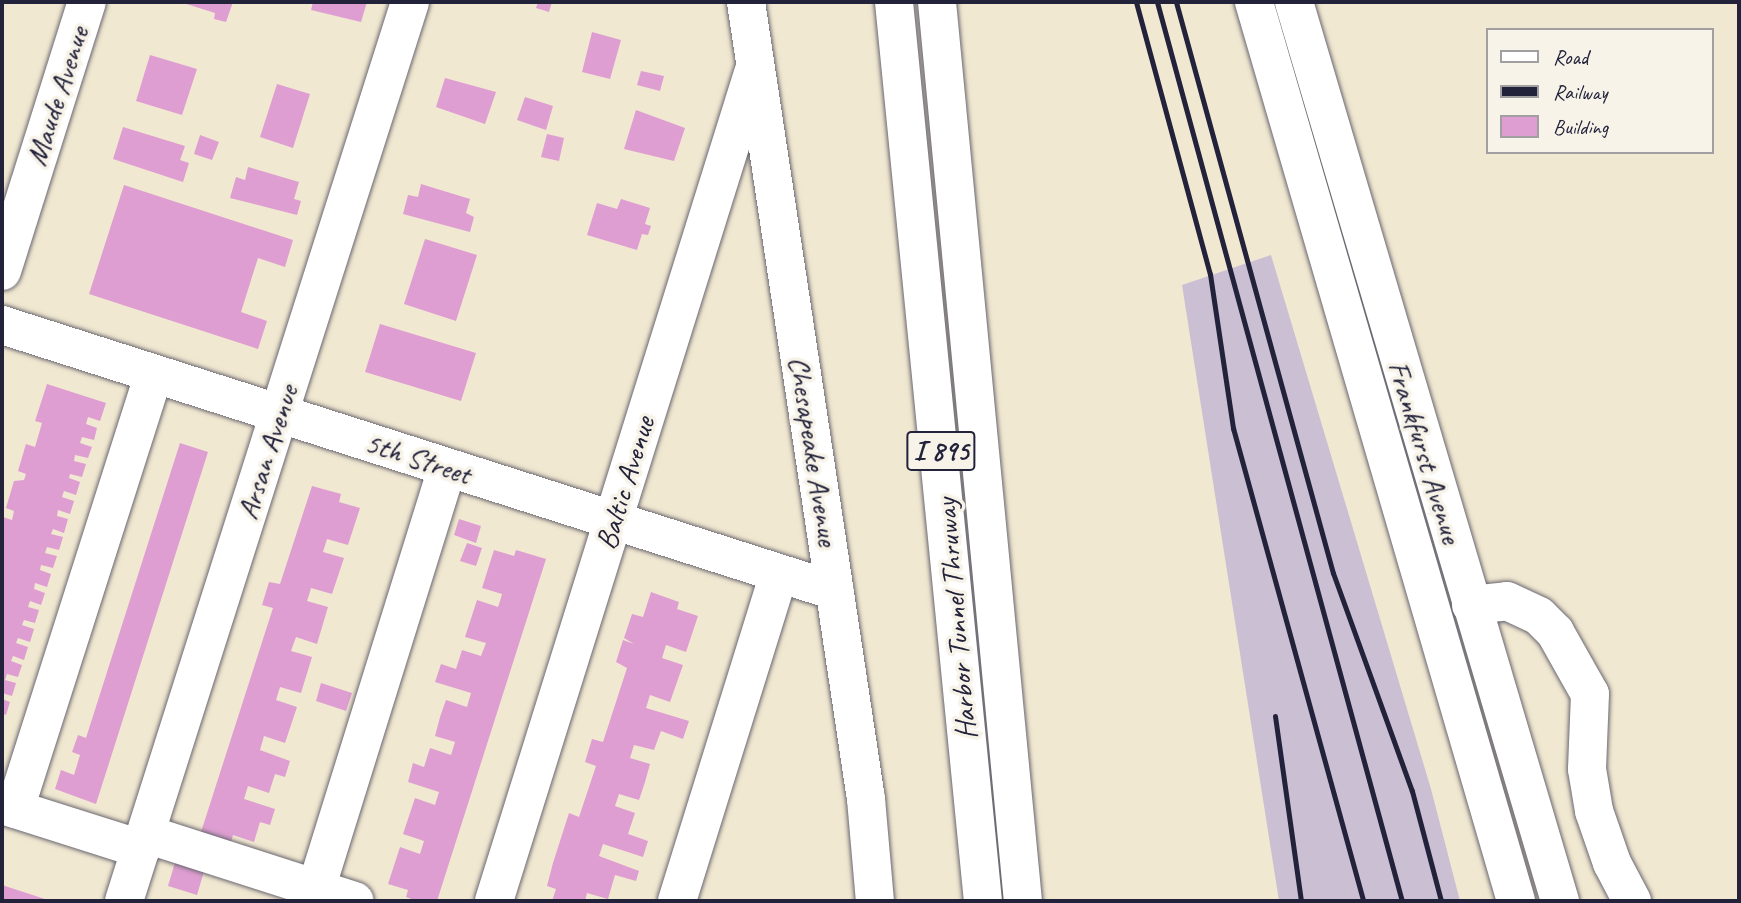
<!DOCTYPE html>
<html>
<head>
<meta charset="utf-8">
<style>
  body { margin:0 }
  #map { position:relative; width:1741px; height:903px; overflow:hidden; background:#f1e8d1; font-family:Caveat,sans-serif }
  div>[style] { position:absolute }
  .industrial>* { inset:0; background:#cbbfd4 }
  .building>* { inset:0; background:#de9ed1 }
  .roads { filter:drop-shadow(0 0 2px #6a6770) drop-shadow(0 0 2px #6a6770) }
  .minor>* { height:38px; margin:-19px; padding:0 19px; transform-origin:19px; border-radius:19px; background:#fff }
  .major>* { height:38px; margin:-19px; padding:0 19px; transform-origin:19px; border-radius:19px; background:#fff }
  .highway>* { height:38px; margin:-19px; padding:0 19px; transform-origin:19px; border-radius:19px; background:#fff }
  .rail>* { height:5px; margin:-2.5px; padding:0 2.5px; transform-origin:2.5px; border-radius:2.5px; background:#22223b }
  span { translate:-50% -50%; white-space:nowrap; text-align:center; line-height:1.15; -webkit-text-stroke:7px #f7f3e8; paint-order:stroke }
  .shield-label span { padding:2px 5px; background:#f7f3e8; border:2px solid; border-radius:5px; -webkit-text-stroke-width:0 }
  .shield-label { font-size:28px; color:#22223b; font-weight:700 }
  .street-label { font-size:30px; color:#22223b }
  .frame { position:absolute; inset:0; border:4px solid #22223b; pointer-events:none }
  .legend { position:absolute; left:1486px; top:28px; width:228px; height:126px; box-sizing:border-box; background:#f7f3e8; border:2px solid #a29fa3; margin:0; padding:9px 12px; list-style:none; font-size:21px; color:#22223b }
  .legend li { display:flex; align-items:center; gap:14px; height:35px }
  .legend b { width:35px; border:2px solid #a29fa3 }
</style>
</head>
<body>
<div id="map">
  <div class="industrial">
    <div style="clip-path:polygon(1271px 255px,1431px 789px,1460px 901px,1279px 901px,1182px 285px)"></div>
  </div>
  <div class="building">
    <div style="clip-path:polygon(180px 2px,233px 2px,226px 22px,214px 19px,215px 13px)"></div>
    <div style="clip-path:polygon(313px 2px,367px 2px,361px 22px,311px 10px)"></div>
    <div style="clip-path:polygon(538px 2px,552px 2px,549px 12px,536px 8px)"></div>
    <div style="clip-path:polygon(592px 32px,621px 40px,610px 79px,582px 72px)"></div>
    <div style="clip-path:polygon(150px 55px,197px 69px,182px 115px,136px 101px)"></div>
    <div style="clip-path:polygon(641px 71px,664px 76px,660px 91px,637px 85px)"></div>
    <div style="clip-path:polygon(445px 78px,496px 92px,485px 124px,436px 107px)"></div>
    <div style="clip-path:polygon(277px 84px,310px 94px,293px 148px,260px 137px)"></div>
    <div style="clip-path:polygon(525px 97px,553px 106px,546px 130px,517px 120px)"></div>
    <div style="clip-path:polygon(636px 110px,685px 128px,674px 161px,624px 149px)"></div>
    <div style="clip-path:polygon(123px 127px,185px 146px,180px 160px,189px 163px,183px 182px,113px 159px)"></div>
    <div style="clip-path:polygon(547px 134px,564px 138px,559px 161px,541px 157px)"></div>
    <div style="clip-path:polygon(200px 135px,219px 142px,212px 160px,194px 154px)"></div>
    <div style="clip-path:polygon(248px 167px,299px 182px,294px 199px,301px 201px,297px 215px,230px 198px,236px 177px,245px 180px)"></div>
    <div style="clip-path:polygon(421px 184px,470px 199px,466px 213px,474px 217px,470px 232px,403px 214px,408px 195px,418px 197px)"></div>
    <div style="clip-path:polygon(124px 185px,293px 240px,285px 267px,258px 258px,241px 312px,267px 321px,258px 349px,89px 294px)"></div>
    <div style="clip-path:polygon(621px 199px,650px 208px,645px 224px,651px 226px,648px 235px,642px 234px,637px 250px,587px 235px,597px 203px,617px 209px)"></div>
    <div style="clip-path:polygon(425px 239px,477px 255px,456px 321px,404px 304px)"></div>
    <div style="clip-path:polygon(380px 324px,476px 353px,461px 401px,365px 372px)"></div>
    <div style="clip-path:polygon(47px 384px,106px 403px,100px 421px,88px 417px,86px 424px,97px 428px,94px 440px,82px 437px,80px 443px,92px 447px,88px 458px,75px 455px,74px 461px,86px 464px,82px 477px,70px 474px,69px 478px,80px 482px,76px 495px,64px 491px,62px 497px,74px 501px,70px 514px,58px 510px,57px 516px,68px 519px,64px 533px,53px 529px,51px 534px,63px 537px,59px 550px,47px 547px,45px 553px,57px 556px,53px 568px,41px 565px,40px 570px,51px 574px,47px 587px,35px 583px,34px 589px,45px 593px,41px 605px,30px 601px,28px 607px,39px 610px,35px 623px,24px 620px,22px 625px,34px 629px,30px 642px,18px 638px,16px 643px,28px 647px,24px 660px,13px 656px,11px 661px,22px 665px,18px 677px,7px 674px,5px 680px,16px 683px,12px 696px,2px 693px,2px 521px,3px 517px,12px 520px,14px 511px,6px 508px,14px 481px,24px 480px,26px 474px,18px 471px,26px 444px,35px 447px,42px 423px,35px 421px)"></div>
    <div style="clip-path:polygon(180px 443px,208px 452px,96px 804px,55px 789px,61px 770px,74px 775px,80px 755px,72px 752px,78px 735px,86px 738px)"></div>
    <div style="clip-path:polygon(312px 486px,341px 494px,339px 502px,360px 508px,348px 545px,327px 539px,323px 552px,344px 558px,332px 594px,311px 588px,309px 595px,307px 601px,328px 607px,317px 644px,296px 637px,291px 651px,312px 657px,301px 693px,280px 687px,276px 700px,297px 707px,285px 743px,264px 736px,260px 750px,290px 761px,285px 777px,275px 774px,269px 793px,248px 786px,244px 799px,275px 809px,270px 825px,260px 822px,254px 842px,233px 835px,231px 842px,201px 832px,273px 608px,262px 605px,269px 582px,280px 584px)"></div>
    <div style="clip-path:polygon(459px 519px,481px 526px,476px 543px,454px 535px)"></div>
    <div style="clip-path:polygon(467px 543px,482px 548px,476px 566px,460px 561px)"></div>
    <div style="clip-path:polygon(494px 550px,514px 556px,516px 550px,546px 559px,437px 901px,417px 901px,406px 897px,408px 890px,388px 884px,400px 847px,420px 854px,424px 841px,403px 834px,415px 798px,435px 805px,439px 792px,408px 782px,413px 763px,424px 767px,430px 748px,451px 755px,455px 742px,435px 736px,440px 717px,446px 700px,467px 707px,471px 693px,435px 682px,441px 664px,456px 669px,462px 650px,481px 656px,486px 643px,465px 637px,477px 600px,498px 607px,500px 601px,502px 594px,482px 588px)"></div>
    <div style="clip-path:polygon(651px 592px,679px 602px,677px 609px,698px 616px,686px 652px,666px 645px,662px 658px,683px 665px,670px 702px,650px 695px,646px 708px,689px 721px,683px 739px,661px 731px,654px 750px,634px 745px,630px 758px,650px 764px,645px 782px,639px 800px,619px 794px,615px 806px,635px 813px,628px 834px,648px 841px,643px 857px,603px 844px,599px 856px,639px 871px,636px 881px,615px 875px,608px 899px,587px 893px,585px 901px,552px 901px,556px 889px,547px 886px,553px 863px,569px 813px,579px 817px,596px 766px,585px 762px,592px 739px,603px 742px,627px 668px,616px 662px,623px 640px,634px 644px,624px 638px,632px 614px,643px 617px)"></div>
    <div style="clip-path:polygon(321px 683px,352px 693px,346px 711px,316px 701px)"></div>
    <div style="clip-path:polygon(2px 699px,10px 702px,6px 715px,2px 713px)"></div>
    <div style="clip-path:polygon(176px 859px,205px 868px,197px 895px,168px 886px)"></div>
    <div style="clip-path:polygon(2px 885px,51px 901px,2px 901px)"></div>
  </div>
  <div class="roads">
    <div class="minor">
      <div style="left:746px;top:2px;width:806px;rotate:81.44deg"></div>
      <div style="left:866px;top:799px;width:102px;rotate:85deg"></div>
      <div style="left:2px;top:271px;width:282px;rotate:-72.5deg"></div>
      <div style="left:2px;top:325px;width:874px;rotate:17.71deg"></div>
      <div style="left:1471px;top:605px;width:36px;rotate:-6deg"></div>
      <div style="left:1507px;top:601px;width:35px;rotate:25deg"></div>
      <div style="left:1539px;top:616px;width:23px;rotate:45deg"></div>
      <div style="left:1555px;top:632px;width:71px;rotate:60.6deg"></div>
      <div style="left:1590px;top:694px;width:75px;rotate:92.3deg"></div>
      <div style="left:1587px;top:769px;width:43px;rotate:80.5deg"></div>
      <div style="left:1594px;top:811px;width:55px;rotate:70.9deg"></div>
      <div style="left:1612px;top:863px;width:43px;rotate:62.2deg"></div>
      <div style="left:2px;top:805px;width:146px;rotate:17.6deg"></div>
      <div style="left:15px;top:809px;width:457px;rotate:-72.3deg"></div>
      <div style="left:146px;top:834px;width:219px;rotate:17.8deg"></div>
      <div style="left:316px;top:889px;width:441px;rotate:-72.7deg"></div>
      <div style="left:124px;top:901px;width:943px;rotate:-72.35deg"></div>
      <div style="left:494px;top:901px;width:868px;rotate:-72.63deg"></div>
      <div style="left:677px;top:901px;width:343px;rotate:-72.7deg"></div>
    </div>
    <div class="major">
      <div style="left:1254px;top:2px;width:936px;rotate:73.75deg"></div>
      <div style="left:1294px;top:2px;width:938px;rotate:73.52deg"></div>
    </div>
    <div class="highway">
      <div style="left:894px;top:2px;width:903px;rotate:84.35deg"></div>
      <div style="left:937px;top:2px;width:903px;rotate:84.54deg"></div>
    </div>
  </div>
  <div class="rail">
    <div style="left:1136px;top:2px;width:282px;rotate:74.8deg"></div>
    <div style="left:1210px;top:274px;width:156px;rotate:81.5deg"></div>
    <div style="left:1233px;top:428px;width:491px;rotate:74.6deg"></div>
    <div style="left:1157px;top:2px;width:932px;rotate:74.76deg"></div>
    <div style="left:1176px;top:2px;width:592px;rotate:74.63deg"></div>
    <div style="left:1333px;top:573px;width:232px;rotate:70.1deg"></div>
    <div style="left:1412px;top:791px;width:114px;rotate:75.2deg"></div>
    <div style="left:1275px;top:716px;width:187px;rotate:82deg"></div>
  </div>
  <div class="shield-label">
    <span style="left:941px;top:451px">I 895</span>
  </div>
  <div class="street-label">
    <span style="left:57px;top:96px;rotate:-72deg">Maude Avenue</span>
    <span style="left:814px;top:451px;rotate:81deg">Chesapeake Avenue</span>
    <span style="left:267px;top:452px;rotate:-72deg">Arsan Avenue</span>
    <span style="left:1425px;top:452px;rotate:73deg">Frankfurst Avenue</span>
    <span style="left:418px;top:458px;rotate:18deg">5th Street</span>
    <span style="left:625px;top:483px;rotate:-73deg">Baltic Avenue</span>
    <span style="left:956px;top:619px;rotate:-95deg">Harbor Tunnel Thruway</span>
  </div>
  <div class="frame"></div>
  <ul class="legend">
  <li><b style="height:9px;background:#fff"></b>Road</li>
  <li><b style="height:9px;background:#22223b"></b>Railway</li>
  <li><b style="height:19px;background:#de9ed1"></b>Building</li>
  </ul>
</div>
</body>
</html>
